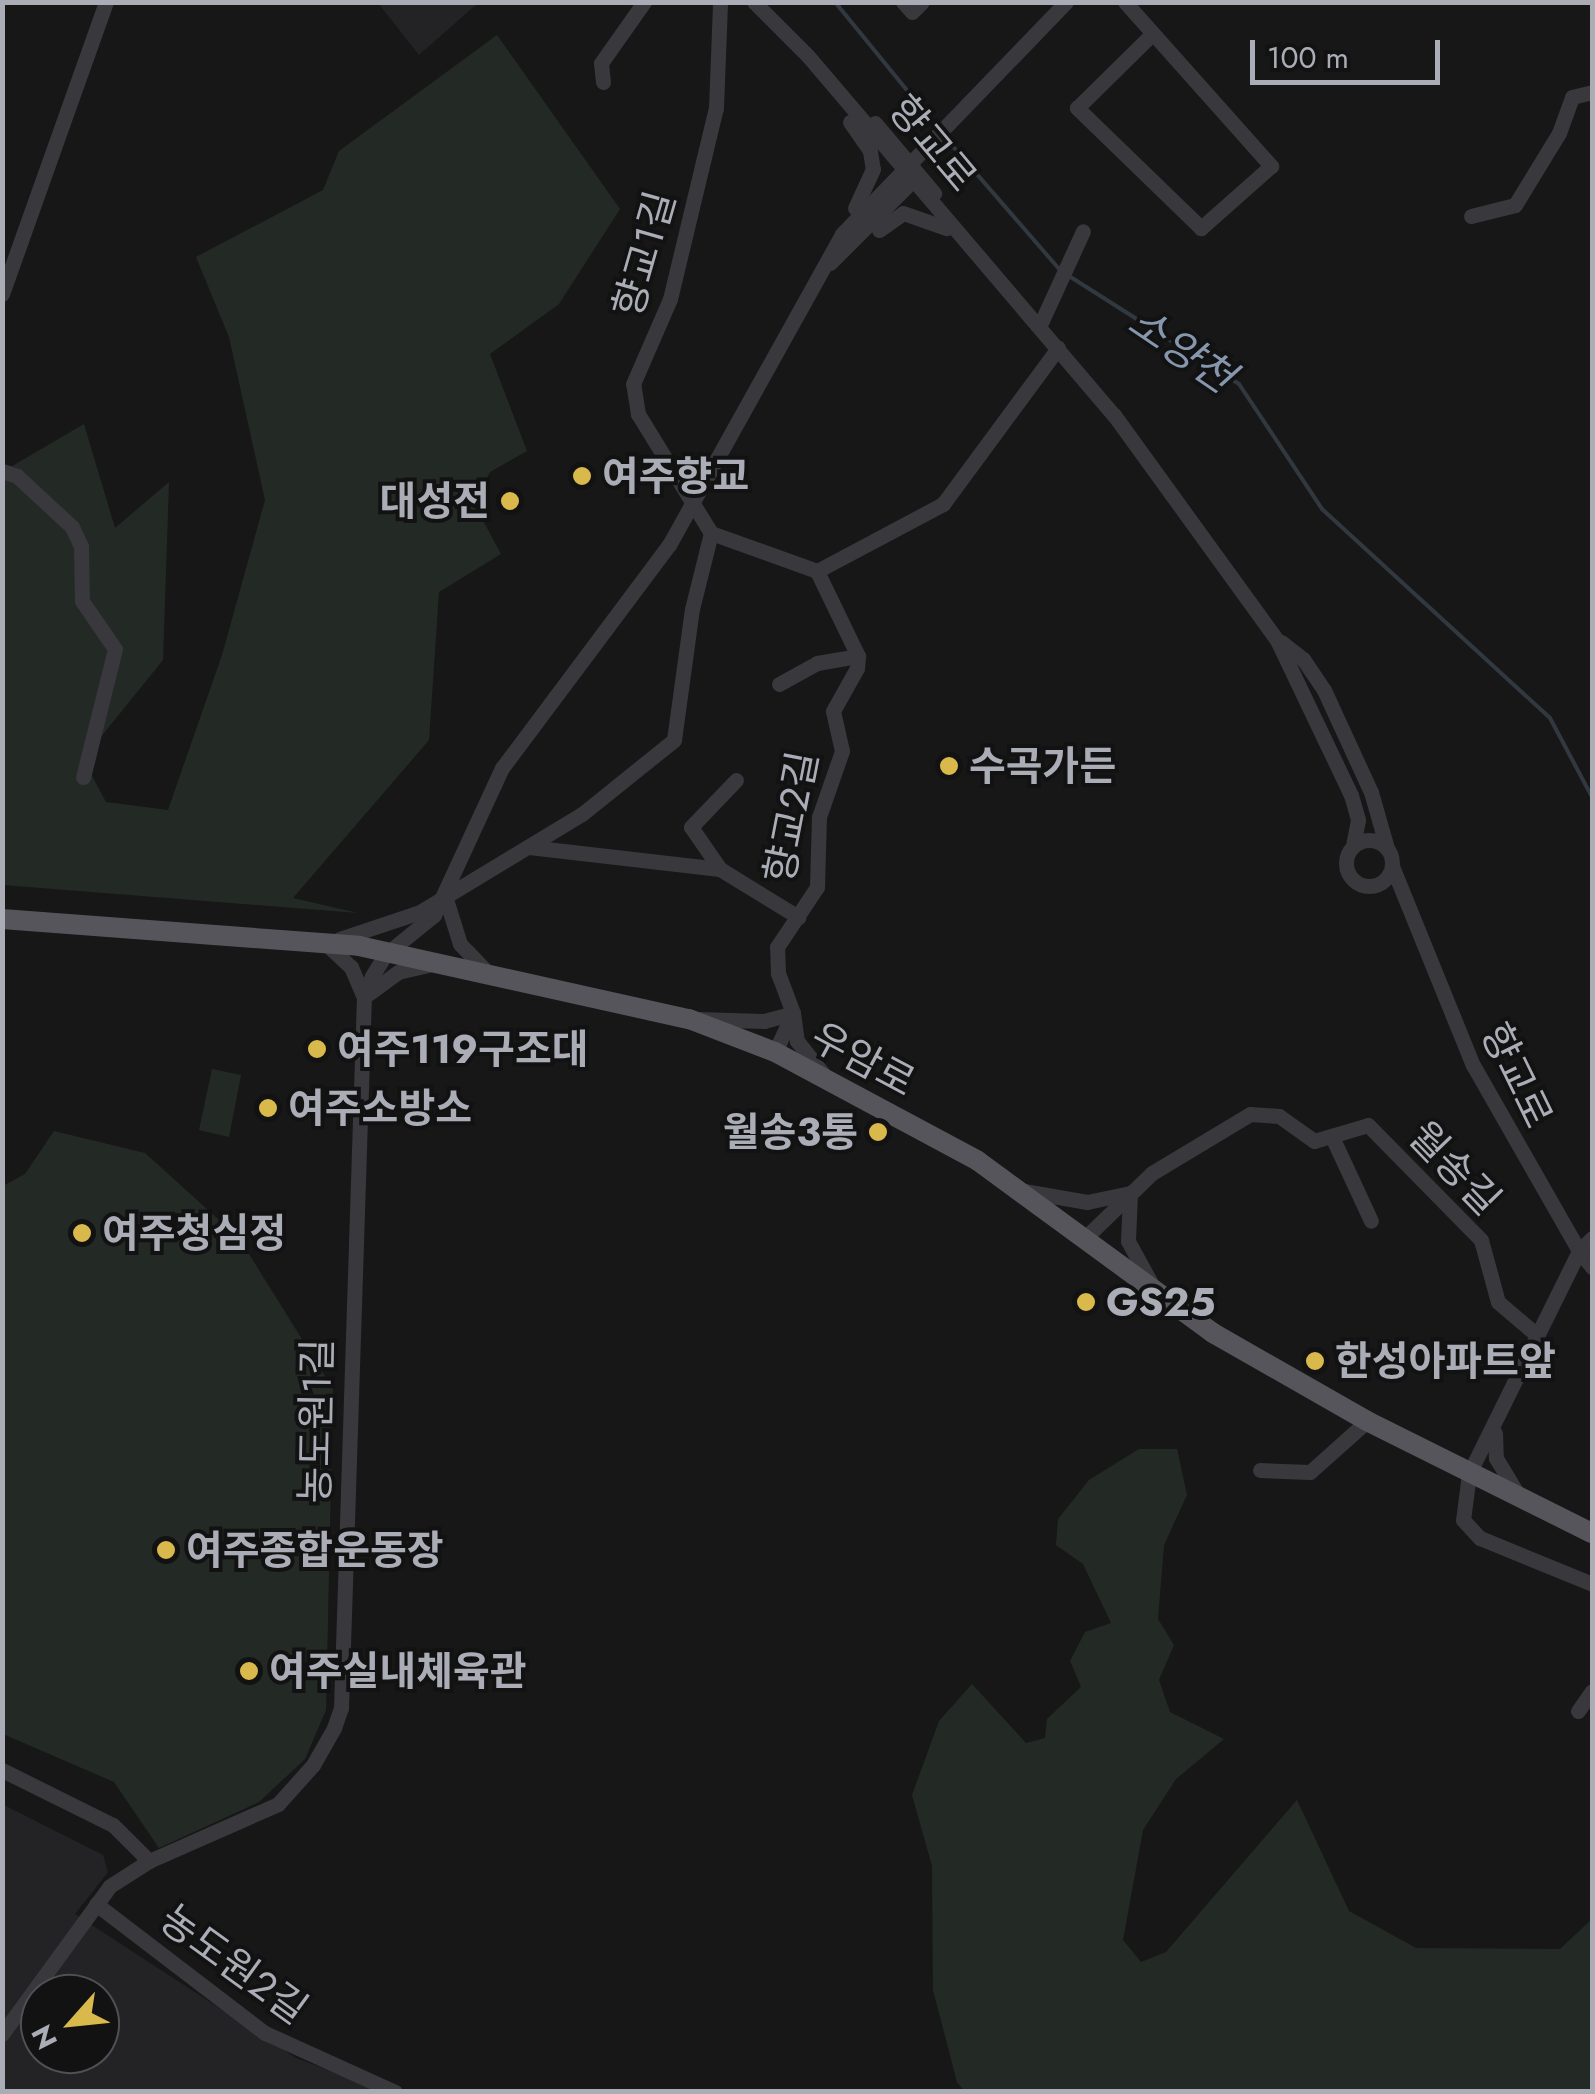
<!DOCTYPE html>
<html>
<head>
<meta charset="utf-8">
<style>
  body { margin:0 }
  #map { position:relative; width:1595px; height:2094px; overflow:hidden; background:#171718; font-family:Jost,"Noto Sans KR",sans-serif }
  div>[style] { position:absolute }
  .built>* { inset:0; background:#232325 }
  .green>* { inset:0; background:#232a25 }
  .stream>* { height:4px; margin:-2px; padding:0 2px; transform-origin:2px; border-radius:2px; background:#323840 }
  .minor>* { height:15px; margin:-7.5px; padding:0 7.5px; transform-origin:7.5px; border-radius:7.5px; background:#38383d }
  .minor>.ring { margin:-7.5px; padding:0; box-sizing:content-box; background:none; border:15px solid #38383d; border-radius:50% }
  .major>* { height:20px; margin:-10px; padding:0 10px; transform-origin:10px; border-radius:10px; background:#55555b }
  .dots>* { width:28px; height:28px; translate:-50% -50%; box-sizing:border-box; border:5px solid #121213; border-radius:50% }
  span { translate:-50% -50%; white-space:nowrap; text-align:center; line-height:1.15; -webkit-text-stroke:8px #121213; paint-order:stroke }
  .street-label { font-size:40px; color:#abadb6 }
  .poi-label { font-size:40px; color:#abadb6; font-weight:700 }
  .left { translate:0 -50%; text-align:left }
  .right { translate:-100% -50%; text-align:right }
  .water-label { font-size:42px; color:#8697ad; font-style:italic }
  .frame { position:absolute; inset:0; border:5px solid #abadb6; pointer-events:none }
  .north { position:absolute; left:20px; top:1974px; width:100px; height:100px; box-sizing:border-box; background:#121213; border:2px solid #4f5054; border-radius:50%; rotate:243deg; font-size:28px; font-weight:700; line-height:40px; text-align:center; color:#abadb6 }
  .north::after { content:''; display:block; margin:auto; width:35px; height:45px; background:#dab94c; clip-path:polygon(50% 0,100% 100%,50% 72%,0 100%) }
  .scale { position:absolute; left:1250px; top:40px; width:190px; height:45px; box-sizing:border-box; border:5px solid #abadb6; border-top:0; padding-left:12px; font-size:30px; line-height:35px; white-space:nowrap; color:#abadb6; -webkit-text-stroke:8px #121213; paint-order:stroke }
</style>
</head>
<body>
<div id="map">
  <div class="built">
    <div style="clip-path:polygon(378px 3px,478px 3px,419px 55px)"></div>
    <div style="clip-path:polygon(evenodd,2px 1804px,103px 1855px,108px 1872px,75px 1914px,296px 2058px,384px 2091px,3px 2091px,2px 1804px,40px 1994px,100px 1994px,100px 2054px,40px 2054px,40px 1994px)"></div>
  </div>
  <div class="green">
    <div style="clip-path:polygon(497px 35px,620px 209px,559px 304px,490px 354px,527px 451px,490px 472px,474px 504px,501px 554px,439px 592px,429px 740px,293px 898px,358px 913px,3px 885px,2px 472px,84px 424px,115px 528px,169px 482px,163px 660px,83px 759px,106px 802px,168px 810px,222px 655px,265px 500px,229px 337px,196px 257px,323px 190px,339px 151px)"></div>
    <div style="clip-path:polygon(212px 1069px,241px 1075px,229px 1137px,199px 1130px)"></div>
    <div style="clip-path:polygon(54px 1131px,145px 1153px,239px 1238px,333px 1389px,326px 1710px,305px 1759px,259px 1802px,159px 1848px,114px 1782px,3px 1734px,3px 1186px,25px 1174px)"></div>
    <div style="clip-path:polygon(1139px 1449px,1177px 1449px,1187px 1495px,1164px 1545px,1158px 1619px,1174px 1645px,1159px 1680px,1170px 1712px,1224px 1739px,1176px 1779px,1143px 1830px,1123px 1940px,1141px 1962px,1166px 1952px,1297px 1800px,1349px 1911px,1416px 1948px,1560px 1949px,1592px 1919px,1592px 2091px,965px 2092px,957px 2082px,933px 1990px,932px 1866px,912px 1795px,939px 1721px,972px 1684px,1026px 1743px,1045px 1738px,1047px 1719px,1081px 1687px,1070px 1661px,1085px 1632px,1111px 1623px,1083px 1564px,1056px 1545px,1058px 1519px,1089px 1480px)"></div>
  </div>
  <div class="stream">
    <div style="left:835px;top:2px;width:161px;rotate:50.8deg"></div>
    <div style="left:943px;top:135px;width:180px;rotate:49.1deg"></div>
    <div style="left:1069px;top:276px;width:201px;rotate:32.4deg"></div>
    <div style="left:1239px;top:384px;width:150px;rotate:56.4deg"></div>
    <div style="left:1322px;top:509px;width:309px;rotate:42.5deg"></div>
    <div style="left:1550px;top:718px;width:89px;rotate:62deg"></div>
  </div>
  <div class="minor">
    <div style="left:754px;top:2px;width:76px;rotate:45deg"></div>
    <div style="left:808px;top:56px;width:472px;rotate:49.6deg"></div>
    <div style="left:1114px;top:415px;width:278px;rotate:54.1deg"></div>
    <div style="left:1277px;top:640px;width:172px;rotate:64.5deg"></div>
    <div style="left:1351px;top:795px;width:26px;rotate:74deg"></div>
    <div style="left:1358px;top:820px;width:26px;rotate:101deg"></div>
    <div style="left:903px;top:2px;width:13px;rotate:48deg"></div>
    <div style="left:912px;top:12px;width:14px;rotate:-45deg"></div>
    <div style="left:1125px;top:2px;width:220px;rotate:48.3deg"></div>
    <div style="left:1271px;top:166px;width:94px;rotate:138.5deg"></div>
    <div style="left:1201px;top:228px;width:173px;rotate:-135.9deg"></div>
    <div style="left:1077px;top:108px;width:104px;rotate:-44.6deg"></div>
    <div style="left:603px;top:82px;width:19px;rotate:-96deg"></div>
    <div style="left:601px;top:63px;width:75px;rotate:-54.8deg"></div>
    <div style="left:850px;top:122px;width:35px;rotate:55deg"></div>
    <div style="left:870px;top:151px;width:18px;rotate:81deg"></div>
    <div style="left:873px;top:169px;width:43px;rotate:114.8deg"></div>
    <div style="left:875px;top:123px;width:92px;rotate:49.9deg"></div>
    <div style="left:1471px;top:216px;width:45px;rotate:-14deg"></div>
    <div style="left:1515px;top:205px;width:84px;rotate:-58.6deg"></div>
    <div style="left:1559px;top:133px;width:38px;rotate:-70deg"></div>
    <div style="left:1572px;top:97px;width:21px;rotate:-14deg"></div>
    <div style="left:879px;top:230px;width:29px;rotate:-35deg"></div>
    <div style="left:903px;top:213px;width:46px;rotate:19.2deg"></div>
    <div style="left:830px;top:263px;width:122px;rotate:-45deg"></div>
    <div style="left:2px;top:294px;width:310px;rotate:-70.4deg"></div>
    <div style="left:1040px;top:325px;width:103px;rotate:-65.4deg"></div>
    <div style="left:2px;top:471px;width:16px;rotate:18deg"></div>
    <div style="left:17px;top:476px;width:75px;rotate:42.8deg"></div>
    <div style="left:72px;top:527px;width:21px;rotate:65deg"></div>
    <div style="left:81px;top:546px;width:55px;rotate:89deg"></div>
    <div style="left:82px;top:601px;width:58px;rotate:55.5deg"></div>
    <div style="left:115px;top:649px;width:132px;rotate:104deg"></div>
    <div style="left:711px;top:533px;width:113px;rotate:19.7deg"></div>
    <div style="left:1281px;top:642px;width:28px;rotate:38deg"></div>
    <div style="left:1303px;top:659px;width:37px;rotate:56deg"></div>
    <div style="left:1324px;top:690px;width:112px;rotate:65.3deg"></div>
    <div style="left:1371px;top:792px;width:58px;rotate:74.1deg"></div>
    <div style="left:779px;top:684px;width:43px;rotate:-28.9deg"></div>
    <div style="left:817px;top:663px;width:42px;rotate:-9.7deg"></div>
    <div class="ring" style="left:1346px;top:840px;width:31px;height:31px"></div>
    <div style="left:529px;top:847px;width:192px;rotate:6.6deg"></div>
    <div style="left:720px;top:869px;width:92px;rotate:31.6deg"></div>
    <div style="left:1392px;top:866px;width:215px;rotate:67.9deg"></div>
    <div style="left:1473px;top:1065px;width:214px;rotate:60.3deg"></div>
    <div style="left:1579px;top:1251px;width:249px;rotate:116.3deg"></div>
    <div style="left:1469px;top:1474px;width:46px;rotate:97.4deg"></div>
    <div style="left:1463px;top:1520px;width:25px;rotate:47deg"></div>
    <div style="left:1480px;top:1538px;width:121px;rotate:22.3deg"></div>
    <div style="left:720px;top:869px;width:51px;rotate:-124.6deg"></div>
    <div style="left:691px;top:827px;width:65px;rotate:-46.2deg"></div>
    <div style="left:445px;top:896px;width:50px;rotate:72.6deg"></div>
    <div style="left:460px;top:944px;width:39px;rotate:46deg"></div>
    <div style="left:339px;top:939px;width:85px;rotate:-18.4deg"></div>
    <div style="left:420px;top:912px;width:189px;rotate:-31.2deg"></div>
    <div style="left:582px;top:814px;width:118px;rotate:-38.8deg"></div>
    <div style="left:674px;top:740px;width:132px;rotate:-82.2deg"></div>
    <div style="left:692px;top:609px;width:78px;rotate:-76deg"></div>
    <div style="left:711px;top:533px;width:140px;rotate:-121.5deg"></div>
    <div style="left:638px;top:414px;width:30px;rotate:-99deg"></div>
    <div style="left:633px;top:384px;width:93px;rotate:-66.5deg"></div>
    <div style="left:670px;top:299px;width:196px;rotate:-76.5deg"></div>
    <div style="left:716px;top:108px;width:106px;rotate:-87.8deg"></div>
    <div style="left:324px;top:942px;width:37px;rotate:43deg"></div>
    <div style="left:351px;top:967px;width:33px;rotate:67deg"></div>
    <div style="left:364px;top:997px;width:42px;rotate:-36.3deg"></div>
    <div style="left:398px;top:972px;width:32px;rotate:-13deg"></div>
    <div style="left:698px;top:1019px;width:66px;rotate:1.7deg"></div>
    <div style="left:764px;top:1021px;width:30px;rotate:-15deg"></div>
    <div style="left:793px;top:1013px;width:28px;rotate:82deg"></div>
    <div style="left:797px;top:1041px;width:43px;rotate:51.5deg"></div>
    <div style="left:775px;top:1052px;width:43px;rotate:-65.2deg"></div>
    <div style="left:793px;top:1013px;width:43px;rotate:-110.6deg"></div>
    <div style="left:778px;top:973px;width:26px;rotate:-92deg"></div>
    <div style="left:777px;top:947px;width:72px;rotate:-56.3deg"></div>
    <div style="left:817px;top:887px;width:70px;rotate:-88.4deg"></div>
    <div style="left:819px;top:817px;width:70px;rotate:-70.8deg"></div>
    <div style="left:842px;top:751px;width:41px;rotate:-102.7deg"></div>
    <div style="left:833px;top:711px;width:49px;rotate:-60.8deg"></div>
    <div style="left:857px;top:668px;width:12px;rotate:-85deg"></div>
    <div style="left:858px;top:656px;width:94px;rotate:-115.8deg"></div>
    <div style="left:817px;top:571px;width:143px;rotate:-28deg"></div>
    <div style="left:943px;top:504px;width:194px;rotate:-53.6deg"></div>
    <div style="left:1333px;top:1139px;width:90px;rotate:65.1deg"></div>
    <div style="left:1024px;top:1191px;width:64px;rotate:9.9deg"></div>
    <div style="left:1087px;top:1202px;width:44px;rotate:-11.8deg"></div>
    <div style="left:1130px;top:1193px;width:48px;rotate:92.4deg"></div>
    <div style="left:1128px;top:1241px;width:50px;rotate:61.4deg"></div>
    <div style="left:1086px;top:1237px;width:92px;rotate:-44.1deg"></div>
    <div style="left:1152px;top:1173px;width:114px;rotate:-31deg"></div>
    <div style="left:1250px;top:1114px;width:29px;rotate:4deg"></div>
    <div style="left:1279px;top:1116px;width:43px;rotate:35.5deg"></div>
    <div style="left:1314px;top:1141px;width:56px;rotate:-16.5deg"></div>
    <div style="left:1368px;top:1125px;width:161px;rotate:45.5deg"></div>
    <div style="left:1481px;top:1240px;width:64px;rotate:74.7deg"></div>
    <div style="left:1498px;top:1302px;width:52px;rotate:40.4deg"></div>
    <div style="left:1592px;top:1238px;width:18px;rotate:135deg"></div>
    <div style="left:1579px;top:1251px;width:21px;rotate:51deg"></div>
    <div style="left:1495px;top:1433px;width:25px;rotate:88deg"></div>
    <div style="left:1496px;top:1458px;width:41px;rotate:59deg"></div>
    <div style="left:1260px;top:1470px;width:50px;rotate:2.3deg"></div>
    <div style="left:1310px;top:1472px;width:76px;rotate:-41.8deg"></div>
    <div style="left:1578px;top:1711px;width:24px;rotate:-55deg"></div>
    <div style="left:2px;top:1770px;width:124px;rotate:26.4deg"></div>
    <div style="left:113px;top:1825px;width:51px;rotate:45deg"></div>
    <div style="left:96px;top:1904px;width:213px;rotate:37.4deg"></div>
    <div style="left:265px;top:2033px;width:143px;rotate:24.4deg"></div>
    <div style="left:2px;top:2034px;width:183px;rotate:-53.9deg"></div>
    <div style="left:110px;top:1886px;width:46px;rotate:-32.7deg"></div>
    <div style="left:149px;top:1861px;width:141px;rotate:-23.8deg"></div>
    <div style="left:278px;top:1804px;width:52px;rotate:-48.1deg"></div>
    <div style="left:313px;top:1765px;width:43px;rotate:-60.4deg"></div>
    <div style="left:334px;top:1728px;width:21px;rotate:-71deg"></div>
    <div style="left:341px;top:1708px;width:711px;rotate:-88.15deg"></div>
    <div style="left:364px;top:997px;width:22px;rotate:-69deg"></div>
    <div style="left:372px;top:976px;width:26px;rotate:-58deg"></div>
    <div style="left:386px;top:954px;width:62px;rotate:-39.1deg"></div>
    <div style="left:434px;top:915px;width:162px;rotate:-65.2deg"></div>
    <div style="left:502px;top:768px;width:279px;rotate:-53.2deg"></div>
    <div style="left:669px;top:545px;width:356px;rotate:-60.9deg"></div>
    <div style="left:842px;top:234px;width:322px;rotate:-46deg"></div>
  </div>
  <div class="major">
    <div style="left:2px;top:919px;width:358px;rotate:4.3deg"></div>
    <div style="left:359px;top:946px;width:338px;rotate:12.5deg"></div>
    <div style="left:689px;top:1019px;width:92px;rotate:21deg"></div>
    <div style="left:775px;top:1052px;width:230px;rotate:28.2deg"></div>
    <div style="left:978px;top:1161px;width:291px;rotate:36.2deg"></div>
    <div style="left:1213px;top:1333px;width:177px;rotate:29.7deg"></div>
    <div style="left:1367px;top:1421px;width:251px;rotate:26.5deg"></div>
  </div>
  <div class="dots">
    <div style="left:582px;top:476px;background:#dab94c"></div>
    <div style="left:510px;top:501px;background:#dab94c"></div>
    <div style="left:949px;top:766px;background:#dab94c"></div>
    <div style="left:317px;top:1049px;background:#dab94c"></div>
    <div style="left:268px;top:1108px;background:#dab94c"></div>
    <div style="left:878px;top:1132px;background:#dab94c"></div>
    <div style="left:82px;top:1233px;background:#dab94c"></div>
    <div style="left:1086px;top:1302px;background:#dab94c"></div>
    <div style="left:1315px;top:1361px;background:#dab94c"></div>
    <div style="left:166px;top:1550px;background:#dab94c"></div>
    <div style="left:249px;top:1671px;background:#dab94c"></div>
  </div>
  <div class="street-label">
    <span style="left:933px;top:143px;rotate:50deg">향교로</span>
    <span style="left:644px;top:254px;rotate:-74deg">향교1길</span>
    <span style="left:791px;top:817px;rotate:-79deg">향교2길</span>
    <span style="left:863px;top:1059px;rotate:28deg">우암로</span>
    <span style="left:1517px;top:1075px;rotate:64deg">향교로</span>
    <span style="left:1455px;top:1168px;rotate:46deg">월송길</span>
    <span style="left:316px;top:1421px;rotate:-89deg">농도원1길</span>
    <span style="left:234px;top:1964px;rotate:36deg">농도원2길</span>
  </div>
  <div class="poi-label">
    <span class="left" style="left:602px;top:476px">여주향교</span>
    <span class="right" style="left:490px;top:501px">대성전</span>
    <span class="left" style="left:969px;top:766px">수곡가든</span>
    <span class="left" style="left:337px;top:1049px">여주119구조대</span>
    <span class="left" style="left:288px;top:1108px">여주소방소</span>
    <span class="right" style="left:858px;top:1132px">월송3통</span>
    <span class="left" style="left:102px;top:1233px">여주청심정</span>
    <span class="left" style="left:1106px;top:1302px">GS25</span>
    <span class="left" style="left:1335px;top:1361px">한성아파트앞</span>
    <span class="left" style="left:186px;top:1550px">여주종합운동장</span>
    <span class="left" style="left:269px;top:1671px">여주실내체육관</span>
  </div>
  <div class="water-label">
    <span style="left:1181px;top:350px;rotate:34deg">소양천</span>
  </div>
  <div class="frame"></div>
  <div class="north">N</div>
  <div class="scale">100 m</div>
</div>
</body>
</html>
